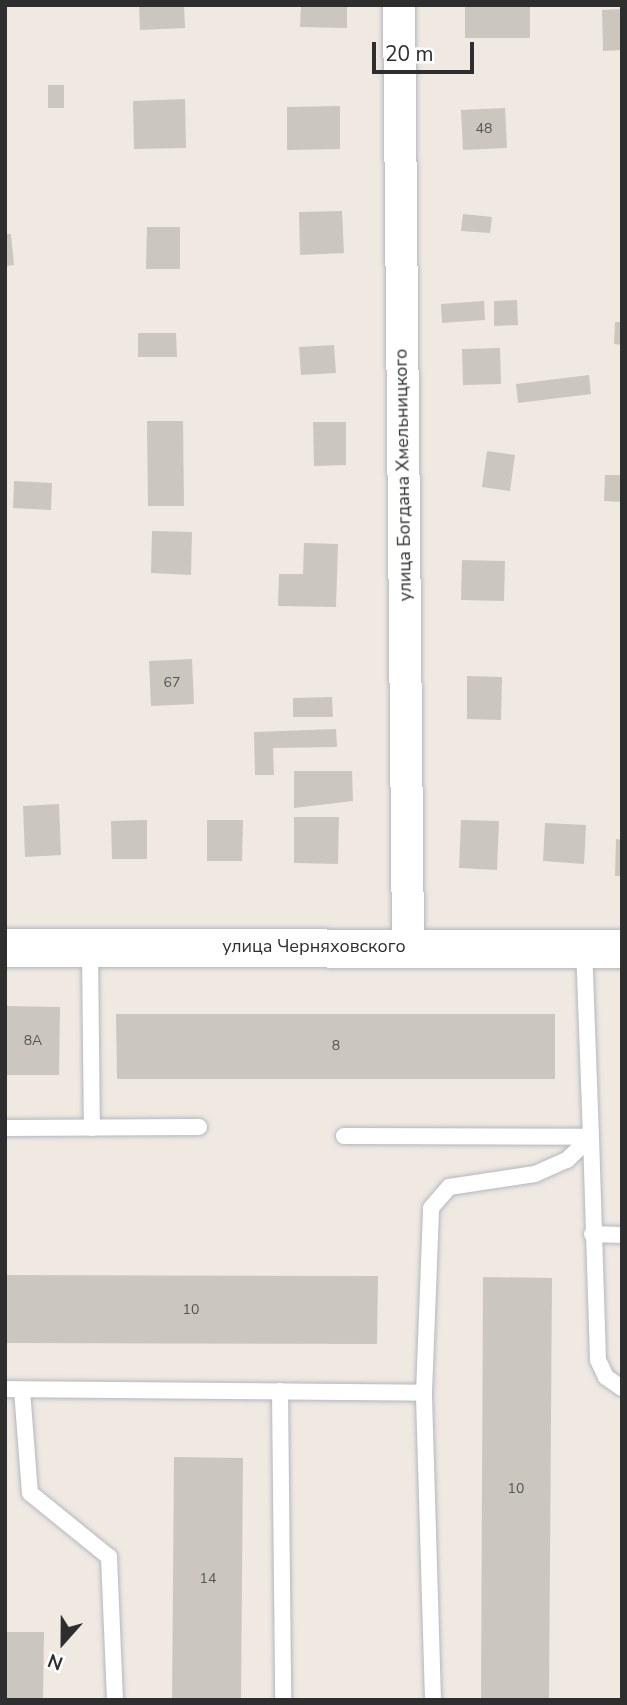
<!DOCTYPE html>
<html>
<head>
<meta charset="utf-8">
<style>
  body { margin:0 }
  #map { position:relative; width:627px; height:1705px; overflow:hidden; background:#efe9e1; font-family:"Nunito Sans",sans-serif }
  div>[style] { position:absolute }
  .building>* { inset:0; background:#cbc7bf }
  .roads { filter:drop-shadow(0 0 2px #b4b7c1) drop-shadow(0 0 2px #b4b7c1) }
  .lane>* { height:16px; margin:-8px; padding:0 8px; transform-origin:8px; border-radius:8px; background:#fff }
  .street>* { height:32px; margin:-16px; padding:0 16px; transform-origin:16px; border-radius:16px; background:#fff }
  .secondary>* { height:38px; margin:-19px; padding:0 19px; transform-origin:19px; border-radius:19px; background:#fff }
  span { translate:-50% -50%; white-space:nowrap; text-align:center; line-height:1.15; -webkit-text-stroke:6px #fff; paint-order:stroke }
  .number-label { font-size:14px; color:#555452 }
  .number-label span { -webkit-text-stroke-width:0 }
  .street-label { font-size:18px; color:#2e2e2e }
  .frame { position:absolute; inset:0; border:7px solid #2e2e2e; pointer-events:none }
  .north { position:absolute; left:28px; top:1607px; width:70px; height:70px; -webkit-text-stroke:5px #fff; paint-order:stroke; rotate:201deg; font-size:19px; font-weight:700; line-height:28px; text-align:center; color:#2e2e2e }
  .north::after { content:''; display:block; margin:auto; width:24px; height:32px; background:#2e2e2e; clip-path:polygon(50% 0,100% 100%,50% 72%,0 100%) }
  .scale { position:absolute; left:372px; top:42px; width:102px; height:32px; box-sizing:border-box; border:4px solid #2e2e2e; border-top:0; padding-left:9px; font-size:21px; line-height:24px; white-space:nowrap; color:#2e2e2e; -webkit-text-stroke:5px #fff; paint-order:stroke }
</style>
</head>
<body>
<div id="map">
  <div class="building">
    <div style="clip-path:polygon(139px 5px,184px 5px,185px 28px,140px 30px)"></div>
    <div style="clip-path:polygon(301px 5px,347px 5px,347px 28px,300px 27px)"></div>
    <div style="clip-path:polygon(465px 5px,530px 5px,530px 38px,465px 38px)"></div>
    <div style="clip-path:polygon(622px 9px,622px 50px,603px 51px,602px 10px)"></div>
    <div style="clip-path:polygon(48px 85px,64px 85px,64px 108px,48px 108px)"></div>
    <div style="clip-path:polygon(185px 99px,186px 148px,134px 149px,133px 101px)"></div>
    <div style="clip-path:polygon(340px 106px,340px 149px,287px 150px,287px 107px)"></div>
    <div style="clip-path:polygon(505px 108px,507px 148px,463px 150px,461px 110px)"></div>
    <div style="clip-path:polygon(342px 211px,344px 253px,300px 255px,299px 212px)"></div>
    <div style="clip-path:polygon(463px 214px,492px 217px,490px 233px,461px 231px)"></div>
    <div style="clip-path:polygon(147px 227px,180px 227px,180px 269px,146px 269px)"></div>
    <div style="clip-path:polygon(5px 234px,11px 234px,14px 265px,5px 266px)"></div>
    <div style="clip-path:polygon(517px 300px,518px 325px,494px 326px,494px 301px)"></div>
    <div style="clip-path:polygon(484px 301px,485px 320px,442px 323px,441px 304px)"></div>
    <div style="clip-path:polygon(615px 322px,622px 322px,622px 345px,614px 344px)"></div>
    <div style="clip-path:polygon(138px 333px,176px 333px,177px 357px,138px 357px)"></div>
    <div style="clip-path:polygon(334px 345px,336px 373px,301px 375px,299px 347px)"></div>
    <div style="clip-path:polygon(500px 348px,501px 384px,463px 385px,462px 349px)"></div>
    <div style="clip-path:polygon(589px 375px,591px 394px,518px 403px,516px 384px)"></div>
    <div style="clip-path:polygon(147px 421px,183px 421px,184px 506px,148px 506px)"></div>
    <div style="clip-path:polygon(313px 422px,346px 422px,346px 465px,314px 466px)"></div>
    <div style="clip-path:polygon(487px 451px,515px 455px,510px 491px,482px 487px)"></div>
    <div style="clip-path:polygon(605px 475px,622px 475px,622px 502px,604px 501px)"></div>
    <div style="clip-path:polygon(14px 481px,52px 483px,51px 510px,13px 508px)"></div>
    <div style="clip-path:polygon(152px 531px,192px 532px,191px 575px,151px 573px)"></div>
    <div style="clip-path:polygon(304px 543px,338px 544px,336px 607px,278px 606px,279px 574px,303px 574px)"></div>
    <div style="clip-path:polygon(462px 560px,505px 561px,504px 601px,461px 600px)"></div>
    <div style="clip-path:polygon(192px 659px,194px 704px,151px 706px,149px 661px)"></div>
    <div style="clip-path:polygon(467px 676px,502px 677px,501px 720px,467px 719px)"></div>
    <div style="clip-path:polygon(332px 697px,333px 717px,293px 717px,293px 698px)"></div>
    <div style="clip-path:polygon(336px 729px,337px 747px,273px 748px,274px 775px,255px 775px,254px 732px)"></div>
    <div style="clip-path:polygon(294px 771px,352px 771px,353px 801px,294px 808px)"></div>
    <div style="clip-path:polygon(59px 804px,61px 855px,25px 857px,23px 806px)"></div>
    <div style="clip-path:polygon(294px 817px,339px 817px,338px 864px,294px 863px)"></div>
    <div style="clip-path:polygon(147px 820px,147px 859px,112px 859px,111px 821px)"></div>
    <div style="clip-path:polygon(207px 820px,243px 820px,242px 861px,207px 861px)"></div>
    <div style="clip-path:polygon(461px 820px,499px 821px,497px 870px,459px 868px)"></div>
    <div style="clip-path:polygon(545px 823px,586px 825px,584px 864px,543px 861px)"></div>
    <div style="clip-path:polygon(616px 839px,622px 840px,622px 876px,615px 876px)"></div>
    <div style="clip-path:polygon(5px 1006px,60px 1007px,59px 1075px,5px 1075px)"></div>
    <div style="clip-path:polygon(116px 1014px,555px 1014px,555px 1079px,117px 1079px)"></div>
    <div style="clip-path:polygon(5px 1275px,378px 1276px,377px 1344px,5px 1343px)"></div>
    <div style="clip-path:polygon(483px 1277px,552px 1278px,549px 1700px,481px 1700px)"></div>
    <div style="clip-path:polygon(174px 1457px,243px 1458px,241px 1700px,172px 1700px)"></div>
    <div style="clip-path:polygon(5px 1632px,44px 1632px,43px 1700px,5px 1700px)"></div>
  </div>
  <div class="roads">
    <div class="lane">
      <div style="left:90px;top:948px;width:180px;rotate:89.4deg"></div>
      <div style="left:5px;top:1128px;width:194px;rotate:-0.3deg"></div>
      <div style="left:344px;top:1136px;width:247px;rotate:0.2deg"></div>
      <div style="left:591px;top:1137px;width:223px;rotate:88.2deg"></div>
      <div style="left:598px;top:1360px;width:19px;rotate:65deg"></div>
      <div style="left:606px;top:1377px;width:19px;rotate:35deg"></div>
      <div style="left:592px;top:1234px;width:30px;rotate:2deg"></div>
      <div style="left:5px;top:1389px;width:419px;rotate:0.5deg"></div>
      <div style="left:22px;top:1390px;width:103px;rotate:85.6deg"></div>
      <div style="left:30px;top:1493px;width:102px;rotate:39deg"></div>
      <div style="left:109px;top:1557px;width:143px;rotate:87.6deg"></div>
      <div style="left:280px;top:1391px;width:309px;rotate:89.4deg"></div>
      <div style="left:433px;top:1700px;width:307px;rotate:-91.7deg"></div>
      <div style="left:424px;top:1393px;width:185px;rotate:-87.8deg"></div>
      <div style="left:431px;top:1208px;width:28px;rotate:-49deg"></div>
      <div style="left:449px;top:1187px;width:87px;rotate:-8.6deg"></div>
      <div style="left:535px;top:1174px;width:35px;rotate:-24deg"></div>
      <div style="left:567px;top:1160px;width:33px;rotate:-44deg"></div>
      <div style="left:591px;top:1137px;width:188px;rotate:-92.1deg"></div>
    </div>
    <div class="street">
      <div style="left:399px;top:5px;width:940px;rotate:89.45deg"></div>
    </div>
    <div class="secondary">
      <div style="left:5px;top:948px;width:617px;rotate:0.09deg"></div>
    </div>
  </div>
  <div class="number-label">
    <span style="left:484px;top:129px">48</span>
    <span style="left:172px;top:683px">67</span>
    <span style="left:33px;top:1041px">8А</span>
    <span style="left:336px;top:1046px">8</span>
    <span style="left:191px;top:1310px">10</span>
    <span style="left:516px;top:1489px">10</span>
    <span style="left:208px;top:1579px">14</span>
  </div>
  <div class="street-label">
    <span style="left:403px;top:475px;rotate:-91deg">улица Богдана Хмельницкого</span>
    <span style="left:314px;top:946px">улица Черняховского</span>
  </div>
  <div class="frame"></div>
  <div class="north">N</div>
  <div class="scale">20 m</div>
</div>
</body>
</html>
